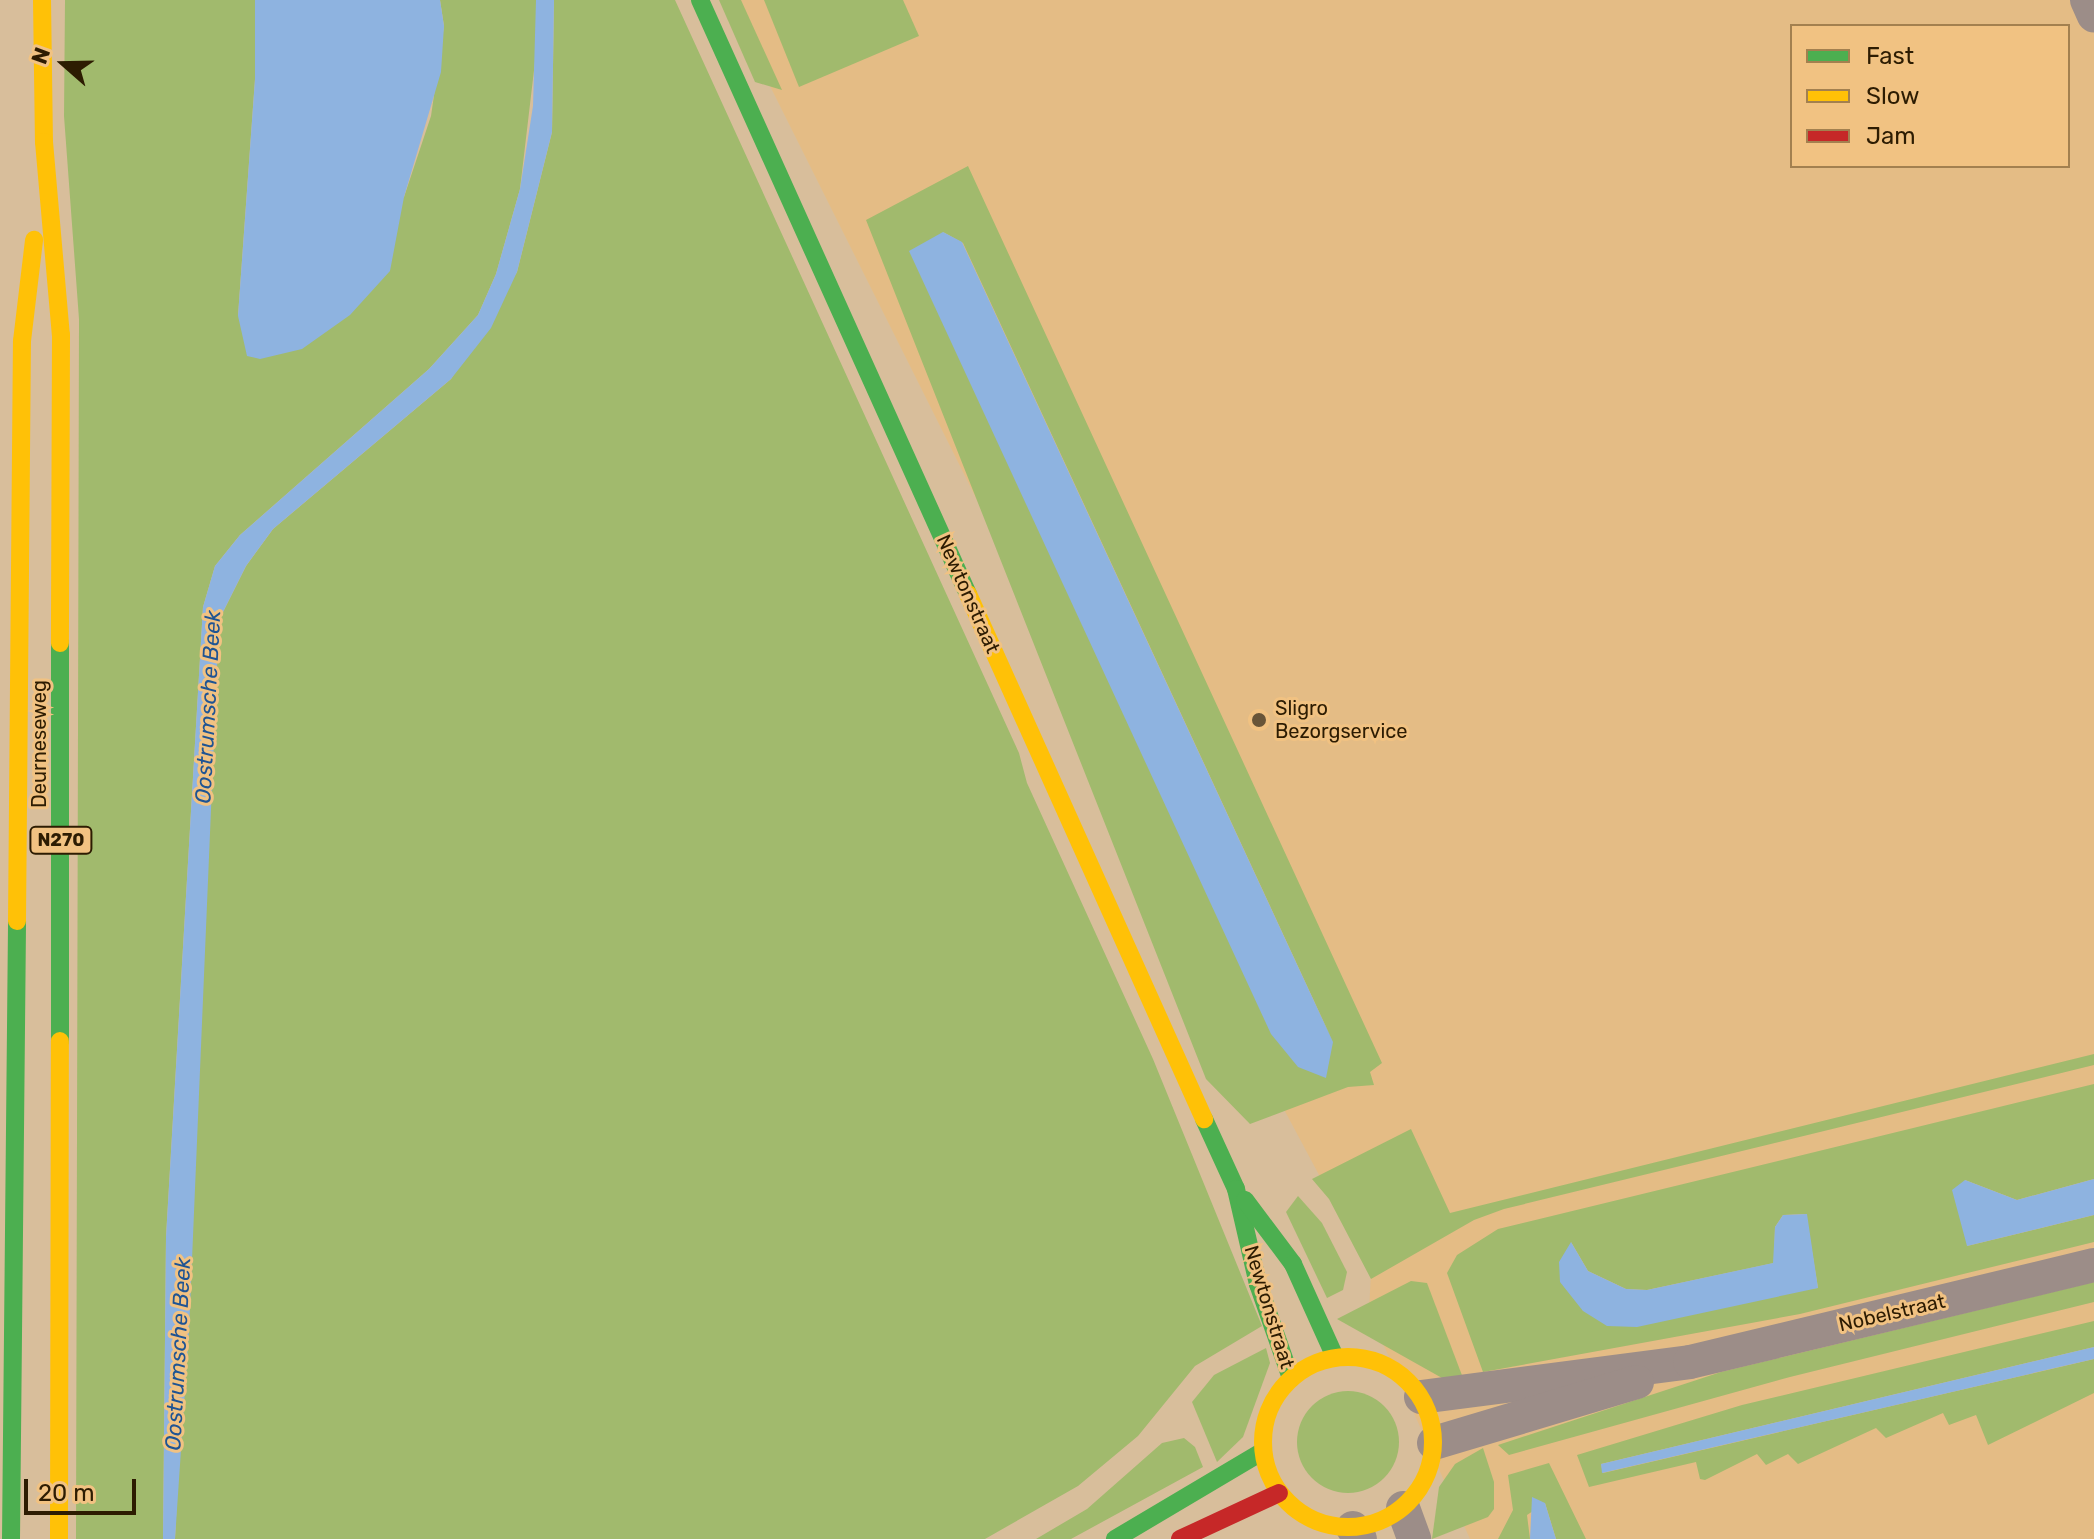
<!DOCTYPE html>
<html>
<head>
<meta charset="utf-8">
<style>
  body { margin:0 }
  #map { position:relative; width:2094px; height:1539px; overflow:hidden; background:#d8be9b; font-family:Rubik,sans-serif }
  div>[style] { position:absolute }
  .built>* { inset:0; background:#e4bc85 }
  .green>* { inset:0; background:#a1ba6d }
  .round { border-radius:50% }
  .water>* { inset:0; background:#8eb3e0 }
  .street>* { height:34px; margin:-17px; padding:0 17px; transform-origin:17px; border-radius:17px; background:#9c8d88 }
  .fast>* { height:18px; margin:-9px; padding:0 9px; transform-origin:9px; border-radius:9px; background:#4caf50 }
  .slow>* { height:18px; margin:-9px; padding:0 9px; transform-origin:9px; border-radius:9px; background:#ffc107 }
  .slow>.ring { margin:-9px; padding:0; box-sizing:content-box; background:none; border:18px solid #ffc107; border-radius:50% }
  .jam>* { height:18px; margin:-9px; padding:0 9px; transform-origin:9px; border-radius:9px; background:#c62828 }
  .dots>* { width:22px; height:22px; translate:-50% -50%; box-sizing:border-box; border:4px solid #f1c282; border-radius:50% }
  span { translate:-50% -50%; white-space:nowrap; text-align:center; line-height:1.15; -webkit-text-stroke:6px #f1c282; paint-order:stroke }
  .shield-label span { padding:2px 6px; background:#f1c282; border:2px solid; border-radius:6px; -webkit-text-stroke-width:0 }
  .shield-label { font-size:18px; color:#2d1c02; font-weight:700 }
  .street-label { font-size:20px; color:#2d1c02 }
  .poi-label { font-size:20px; color:#2d1c02 }
  .left { translate:0 -50%; text-align:left }
  .water-label { font-size:22px; color:#1f5493; font-style:italic }
  .legend { position:absolute; left:1790px; top:24px; width:280px; height:144px; box-sizing:border-box; background:#f1c282; border:2px solid #a3804f; margin:0; padding:10px 14px; list-style:none; font-size:24px; color:#2d1c02 }
  .legend li { display:flex; align-items:center; gap:16px; height:40px }
  .legend b { width:40px; border:2px solid #a3804f }
  .north { position:absolute; left:24px; top:24px; width:80px; height:80px; -webkit-text-stroke:6px #f1c282; paint-order:stroke; rotate:290deg; font-size:22px; font-weight:700; line-height:32px; text-align:center; color:#2d1c02 }
  .north::after { content:''; display:block; margin:auto; width:28px; height:36px; background:#2d1c02; clip-path:polygon(50% 0,100% 100%,50% 72%,0 100%) }
  .scale { position:absolute; left:24px; top:1479px; width:112px; height:36px; box-sizing:border-box; border:4px solid #2d1c02; border-top:0; padding-left:10px; font-size:24px; line-height:28px; white-space:nowrap; color:#2d1c02; -webkit-text-stroke:6px #f1c282; paint-order:stroke }
</style>
</head>
<body>
<div id="map">
  <div class="built">
    <div style="clip-path:polygon(evenodd,727px 0,2094px 0,2094px 1539px,1470px 1539px,1369px 1312px,1371px 1272px,1250px 1046px,727px 0,1792px 26px,2068px 26px,2068px 166px,1792px 166px,1792px 26px)"></div>
  </div>
  <div class="green">
    <div style="clip-path:polygon(65px 0,255px 0,255px 79px,238px 316px,404px 197px,431px 116px,444px 26px,440px 0,536px 0,539px 28px,520px 189px,496px 274px,478px 315px,429px 369px,240px 535px,215px 566px,203px 607px,166px 1237px,163px 1539px,76px 1539px,79px 319px,64px 116px)"></div>
    <div style="clip-path:polygon(554px 0,675px 0,1019px 753px,1027px 783px,1153px 1059px,1262px 1326px,1195px 1366px,1138px 1436px,1078px 1486px,985px 1539px,175px 1539px,219px 620px,246px 566px,273px 529px,451px 379px,517px 272px,552px 132px)"></div>
    <div style="clip-path:polygon(719px 0,741px 0,782px 90px,755px 82px)"></div>
    <div style="clip-path:polygon(764px 0,903px 0,919px 36px,799px 87px)"></div>
    <div style="clip-path:polygon(evenodd,968px 166px,1382px 1063px,1370px 1072px,1374px 1085px,1348px 1087px,1250px 1124px,1206px 1079px,866px 220px,968px 166px,943px 232px,963px 243px,1333px 1042px,943px 232px)"></div>
    <div style="clip-path:polygon(2094px 1054px,2094px 1065px,1504px 1209px,1474px 1220px,1371px 1279px,1329px 1199px,1312px 1179px,1411px 1129px,1450px 1213px)"></div>
    <div style="clip-path:polygon(evenodd,2094px 1084px,2094px 1179px,2017px 1200px,1965px 1180px,1967px 1246px,2094px 1215px,2094px 1242px,1800px 1314px,1483px 1372px,1447px 1273px,1457px 1255px,1498px 1229px,2094px 1084px,1806px 1214px,1818px 1288px,1583px 1311px,1571px 1242px,1588px 1271px,1626px 1289px,1647px 1290px,1774px 1263px,1775px 1227px,1783px 1215px,1806px 1214px)"></div>
    <div style="clip-path:polygon(1298px 1196px,1322px 1223px,1347px 1272px,1343px 1290px,1327px 1298px,1286px 1212px)"></div>
    <div style="clip-path:polygon(1411px 1281px,1427px 1283px,1463px 1378px,1442px 1378px,1337px 1319px)"></div>
    <div style="clip-path:polygon(2094px 1282px,2094px 1302px,1790px 1377px,1509px 1455px,1498px 1445px,1721px 1372px)"></div>
    <div style="clip-path:polygon(2094px 1321px,2094px 1347px,1601px 1464px,1603px 1473px,2094px 1359px,2094px 1393px,1988px 1445px,1976px 1415px,1949px 1425px,1943px 1413px,1886px 1438px,1876px 1428px,1798px 1464px,1788px 1454px,1766px 1465px,1757px 1454px,1705px 1480px,1700px 1479px,1696px 1462px,1589px 1487px,1577px 1455px,1742px 1405px)"></div>
    <div style="clip-path:polygon(1266px 1348px,1270px 1363px,1243px 1437px,1217px 1462px,1192px 1402px,1214px 1375px)"></div>
    <div class="round" style="left:1297px;top:1391px;width:102px;height:102px"></div>
    <div style="clip-path:polygon(1184px 1438px,1195px 1447px,1203px 1467px,1071px 1539px,1036px 1539px,1087px 1509px,1162px 1443px)"></div>
    <div style="clip-path:polygon(1483px 1448px,1494px 1482px,1494px 1509px,1488px 1517px,1432px 1539px,1439px 1487px,1455px 1464px)"></div>
    <div style="clip-path:polygon(1549px 1463px,1586px 1539px,1556px 1539px,1545px 1503px,1527px 1515px,1530px 1539px,1498px 1539px,1513px 1510px,1508px 1475px)"></div>
  </div>
  <div class="water">
    <div style="clip-path:polygon(255px 0,440px 0,444px 26px,441px 72px,404px 197px,390px 271px,350px 315px,302px 349px,260px 359px,247px 356px,238px 316px,255px 79px)"></div>
    <div style="clip-path:polygon(536px 0,554px 0,552px 132px,517px 272px,491px 328px,451px 379px,273px 529px,246px 566px,219px 620px,189px 1331px,175px 1539px,163px 1539px,166px 1237px,203px 607px,215px 566px,240px 535px,429px 369px,478px 315px,496px 274px,520px 189px,533px 106px)"></div>
    <div style="clip-path:polygon(943px 232px,962px 242px,1333px 1042px,1326px 1078px,1298px 1067px,1271px 1034px,909px 251px)"></div>
    <div style="clip-path:polygon(2094px 1179px,2094px 1215px,1967px 1246px,1952px 1190px,1965px 1180px,2017px 1200px)"></div>
    <div style="clip-path:polygon(1807px 1214px,1818px 1288px,1637px 1327px,1607px 1326px,1583px 1311px,1560px 1282px,1559px 1262px,1571px 1242px,1588px 1271px,1626px 1289px,1647px 1290px,1773px 1263px,1775px 1227px,1783px 1215px)"></div>
    <div style="clip-path:polygon(2094px 1347px,2094px 1359px,1602px 1473px,1601px 1464px)"></div>
    <div style="clip-path:polygon(1532px 1497px,1545px 1503px,1556px 1539px,1530px 1539px)"></div>
  </div>
  <div class="street">
    <div style="left:2087px;top:0;width:17px;rotate:66deg"></div>
    <div style="left:1421px;top:1397px;width:271px;rotate:-7.4deg"></div>
    <div style="left:1690px;top:1362px;width:415px;rotate:-13.5deg"></div>
    <div style="left:1434px;top:1443px;width:212px;rotate:-16.7deg"></div>
    <div style="left:1403px;top:1508px;width:33px;rotate:70deg"></div>
    <div style="left:1353px;top:1528px;width:13px;rotate:58deg"></div>
  </div>
  <div class="fast">
    <div style="left:700px;top:0;width:652px;rotate:65.72deg"></div>
    <div style="left:60px;top:1041px;width:398px;rotate:-90deg"></div>
    <div style="left:1204px;top:1119px;width:77px;rotate:65.4deg"></div>
    <div style="left:1236px;top:1189px;width:98px;rotate:77deg"></div>
    <div style="left:1258px;top:1284px;width:100px;rotate:70.7deg"></div>
    <div style="left:1245px;top:1200px;width:80px;rotate:53.1deg"></div>
    <div style="left:1293px;top:1264px;width:102px;rotate:65.7deg"></div>
    <div style="left:11px;top:1539px;width:618px;rotate:-89.44deg"></div>
    <div style="left:1115px;top:1539px;width:172px;rotate:-30.7deg"></div>
  </div>
  <div class="slow">
    <div style="left:42px;top:0;width:142px;rotate:89.2deg"></div>
    <div style="left:44px;top:142px;width:194px;rotate:85deg"></div>
    <div style="left:61px;top:335px;width:308px;rotate:90.2deg"></div>
    <div style="left:968px;top:594px;width:576px;rotate:65.79deg"></div>
    <div style="left:17px;top:921px;width:580px;rotate:-89.51deg"></div>
    <div style="left:22px;top:341px;width:102px;rotate:-83.2deg"></div>
    <div class="ring" style="left:1263px;top:1357px;width:152px;height:152px"></div>
    <div style="left:59px;top:1539px;width:498px;rotate:-89.9deg"></div>
  </div>
  <div class="jam">
    <div style="left:1180px;top:1539px;width:109px;rotate:-24.9deg"></div>
  </div>
  <div class="dots">
    <div style="left:1259px;top:720px;background:#695538"></div>
  </div>
  <div class="shield-label">
    <span style="left:61px;top:840px">N270</span>
  </div>
  <div class="street-label">
    <span style="left:968px;top:594px;rotate:66deg">Newtonstraat</span>
    <span style="left:39px;top:744px;rotate:-90deg">Deurneseweg</span>
    <span style="left:1269px;top:1307px;rotate:73deg">Newtonstraat</span>
    <span style="left:1892px;top:1313px;rotate:-13deg">Nobelstraat</span>
  </div>
  <div class="poi-label">
    <span class="left" style="left:1275px;top:720px">Sligro<br>Bezorgservice</span>
  </div>
  <div class="water-label">
    <span style="left:208px;top:707px;rotate:-87deg">Oostrumsche Beek</span>
    <span style="left:178px;top:1354px;rotate:-87deg">Oostrumsche Beek</span>
  </div>
  <ul class="legend">
  <li><b style="height:10px;background:#4caf50"></b>Fast</li>
  <li><b style="height:10px;background:#ffc107"></b>Slow</li>
  <li><b style="height:10px;background:#c62828"></b>Jam</li>
  </ul>
  <div class="north">N</div>
  <div class="scale">20 m</div>
</div>
</body>
</html>
